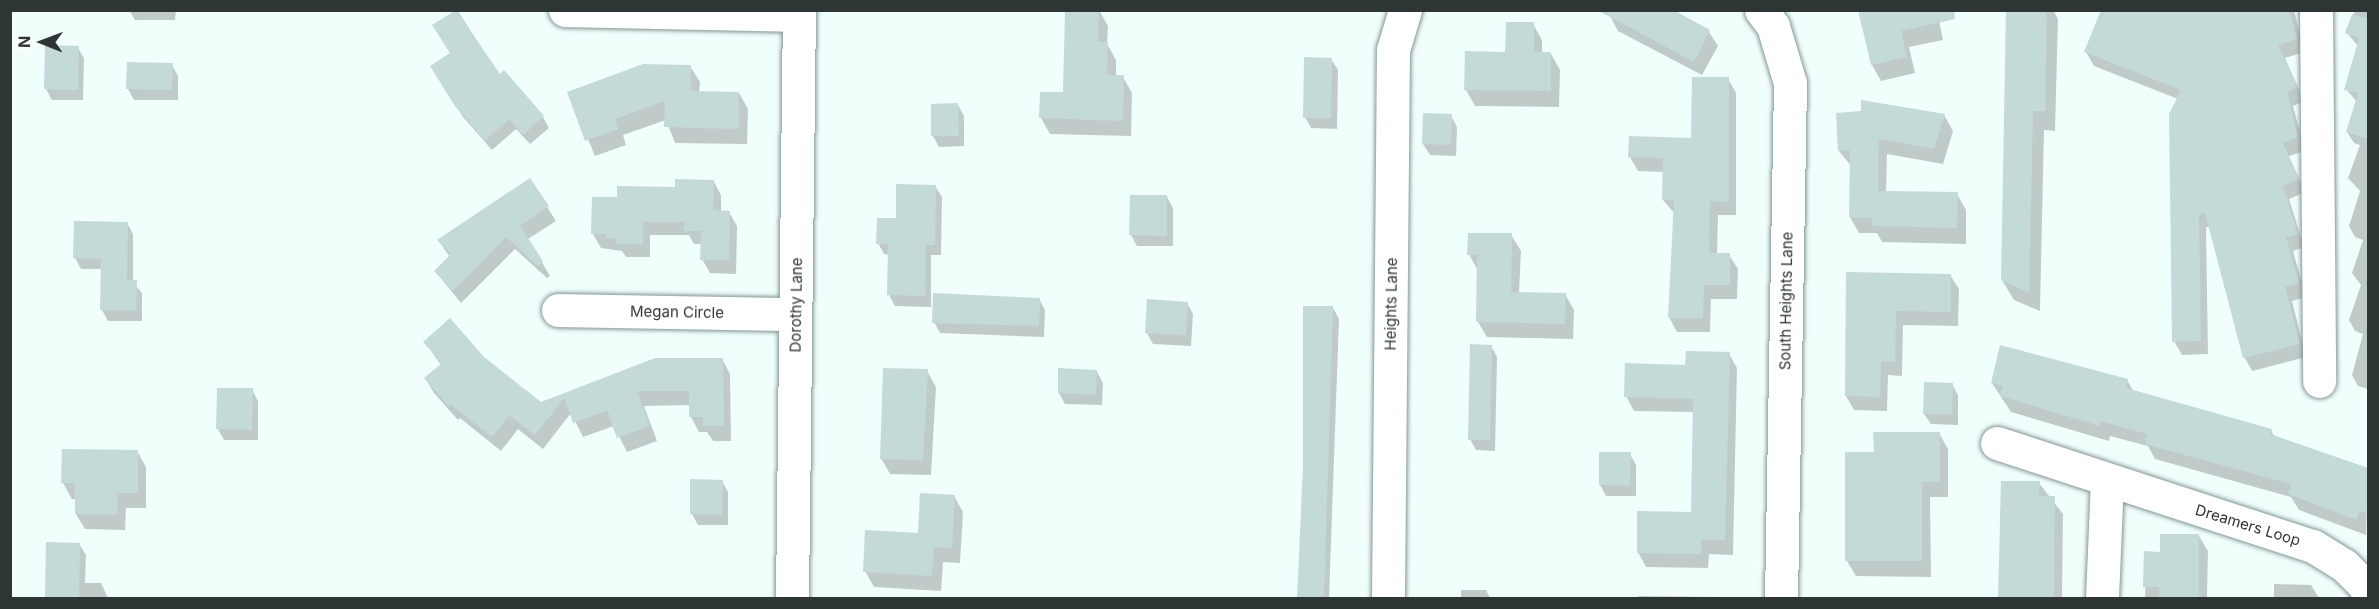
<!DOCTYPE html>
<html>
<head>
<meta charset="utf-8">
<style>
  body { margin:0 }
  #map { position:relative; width:2379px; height:609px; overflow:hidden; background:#f0fefc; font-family:Inter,sans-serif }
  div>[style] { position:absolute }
  .shadow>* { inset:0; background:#0003 }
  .building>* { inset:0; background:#c3dad8 }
  .roads { filter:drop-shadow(0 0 2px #829795) drop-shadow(0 0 2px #829795) }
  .minor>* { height:33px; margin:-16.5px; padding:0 16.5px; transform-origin:16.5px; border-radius:16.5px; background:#fff }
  span { translate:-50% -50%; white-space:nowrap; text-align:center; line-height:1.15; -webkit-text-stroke:6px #fff; paint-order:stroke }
  .street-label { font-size:15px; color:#2d3635 }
  .frame { position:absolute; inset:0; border:12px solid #2d3635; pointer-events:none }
  .north { position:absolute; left:12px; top:12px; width:60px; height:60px; -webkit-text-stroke:4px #fff; paint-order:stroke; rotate:271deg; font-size:16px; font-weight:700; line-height:24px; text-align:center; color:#2d3635 }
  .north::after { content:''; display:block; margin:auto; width:21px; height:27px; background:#2d3635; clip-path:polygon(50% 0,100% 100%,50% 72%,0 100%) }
</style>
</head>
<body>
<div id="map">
  <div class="shadow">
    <div style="clip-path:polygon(129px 10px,176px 10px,175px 20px,135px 20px)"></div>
    <div style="clip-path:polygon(1099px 10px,1108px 26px,1107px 44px,1116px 60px,1116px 77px,1123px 77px,1132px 93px,1131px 136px,1050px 134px,1041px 118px,1064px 94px)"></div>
    <div style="clip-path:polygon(1670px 10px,1709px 32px,1718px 46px,1702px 75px,1618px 31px,1610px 16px)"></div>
    <div style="clip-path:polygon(1860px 10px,1937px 10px,1943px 40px,1909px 47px,1915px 73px,1881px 81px,1872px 65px)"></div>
    <div style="clip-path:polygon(2008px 10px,2053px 10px,2058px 19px,2055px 131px,2044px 130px,2040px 311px,2014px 300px,2002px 280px)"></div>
    <div style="clip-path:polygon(2206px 10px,2294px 10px,2304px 52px,2285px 58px,2304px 101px,2293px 106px,2305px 151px,2289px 156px,2305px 192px,2289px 199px,2304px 247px,2293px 251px,2306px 297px,2292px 301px,2306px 357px,2252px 371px,2245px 358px,2211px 227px,2206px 227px,2208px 354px,2182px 355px,2174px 341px,2178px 99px,2094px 66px,2086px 52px)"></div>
    <div style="clip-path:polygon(2355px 10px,2368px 10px,2368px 389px,2358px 386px,2352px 375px,2363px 334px,2355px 331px,2349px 320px,2361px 285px,2352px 273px,2363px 240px,2355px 237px,2349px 226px,2360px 191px,2348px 178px,2360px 145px,2354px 143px,2347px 132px,2357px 102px,2346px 89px,2358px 46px,2347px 33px)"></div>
    <div style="clip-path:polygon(458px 11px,500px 77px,543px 117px,549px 128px,530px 144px,516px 129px,492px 150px,463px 117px,432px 66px,451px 54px,434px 26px)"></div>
    <div style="clip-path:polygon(1533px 24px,1542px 40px,1542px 54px,1551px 54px,1560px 70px,1559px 107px,1475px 106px,1466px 90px)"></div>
    <div style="clip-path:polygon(78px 48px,84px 58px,83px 100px,52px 100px,46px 89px)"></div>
    <div style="clip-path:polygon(1331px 59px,1338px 70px,1337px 129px,1311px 128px,1305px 117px)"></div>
    <div style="clip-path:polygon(172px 65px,178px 76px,178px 100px,134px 100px,128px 89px)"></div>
    <div style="clip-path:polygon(690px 66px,700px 82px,699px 93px,739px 93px,748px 109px,747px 144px,675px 143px,666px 120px,623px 135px,626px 145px,595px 156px,569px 93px)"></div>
    <div style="clip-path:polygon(1728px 79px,1736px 93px,1736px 215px,1718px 215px,1717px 254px,1729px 255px,1738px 269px,1737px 299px,1711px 299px,1710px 332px,1677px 332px,1669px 317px,1675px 214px,1663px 200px,1664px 172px,1638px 171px,1630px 157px,1693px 139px)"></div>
    <div style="clip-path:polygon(958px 105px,964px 116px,964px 146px,939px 147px,933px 136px)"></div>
    <div style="clip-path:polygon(1944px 115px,1953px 131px,1943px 164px,1887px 154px,1886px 193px,1957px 194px,1966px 210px,1966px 244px,1882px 242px,1877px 233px,1859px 233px,1850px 217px,1851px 166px,1839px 151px)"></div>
    <div style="clip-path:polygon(1451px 116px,1457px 127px,1456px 156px,1430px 155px,1423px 144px)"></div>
    <div style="clip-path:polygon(530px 180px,556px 221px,528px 239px,550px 276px,547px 278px,515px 249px,461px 303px,436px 272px,450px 257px,439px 241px)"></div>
    <div style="clip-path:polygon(714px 182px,721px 195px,721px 212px,729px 212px,737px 226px,736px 274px,710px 273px,702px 259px,702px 244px,694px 244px,689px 235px,650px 235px,650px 257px,626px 257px,622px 251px,601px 248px,593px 234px,618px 198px)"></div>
    <div style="clip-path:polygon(935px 186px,942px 197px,941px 255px,931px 255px,931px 307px,895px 306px,889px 295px,890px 255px,884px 254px,878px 243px,897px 220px)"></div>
    <div style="clip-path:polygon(1167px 197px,1173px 208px,1173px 246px,1137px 246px,1131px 235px)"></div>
    <div style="clip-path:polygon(127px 223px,133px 234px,133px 282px,142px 293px,142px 321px,108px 321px,102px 310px,103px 269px,81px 269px,75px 258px)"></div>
    <div style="clip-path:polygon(1511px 235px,1521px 251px,1519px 293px,1565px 294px,1574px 310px,1573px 339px,1487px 337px,1478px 322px,1478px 271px,1469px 254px)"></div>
    <div style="clip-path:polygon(1847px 274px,1950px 275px,1959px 289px,1958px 326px,1903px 325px,1902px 376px,1888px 375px,1887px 411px,1854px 410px,1846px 396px)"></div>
    <div style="clip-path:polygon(1039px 299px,1045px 310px,1044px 337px,940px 333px,934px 322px)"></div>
    <div style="clip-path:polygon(1187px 303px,1193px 314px,1191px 346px,1153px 344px,1147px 333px)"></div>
    <div style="clip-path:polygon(1333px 308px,1339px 319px,1329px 598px,1299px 598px,1304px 467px)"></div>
    <div style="clip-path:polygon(425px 342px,483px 358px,540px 404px,655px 360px,722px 359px,730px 374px,731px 441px,713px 441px,707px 432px,699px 432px,691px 417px,690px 405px,644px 406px,657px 441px,627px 452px,614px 426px,583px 437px,571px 413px,543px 449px,518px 429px,501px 451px,460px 418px,458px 420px,434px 393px,425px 378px,441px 365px)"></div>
    <div style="clip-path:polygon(1491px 346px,1497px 357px,1495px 451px,1476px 450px,1470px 439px)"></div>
    <div style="clip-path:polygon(1729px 354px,1737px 368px,1733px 555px,1709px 554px,1708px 568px,1646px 567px,1638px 552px,1693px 514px,1694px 412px,1634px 411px,1626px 396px,1687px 366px)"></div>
    <div style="clip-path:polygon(927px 371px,936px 387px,931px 475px,890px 474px,881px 458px)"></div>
    <div style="clip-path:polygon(1097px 372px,1103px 383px,1102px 405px,1065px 404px,1059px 393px)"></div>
    <div style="clip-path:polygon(2127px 380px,2134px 392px,2271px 430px,2275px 438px,2368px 470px,2366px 535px,2299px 510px,2291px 497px,2155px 459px,2148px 446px,2110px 436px,2109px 441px,2011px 412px,1992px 383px)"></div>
    <div style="clip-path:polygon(1952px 384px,1958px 395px,1958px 425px,1931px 424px,1924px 414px)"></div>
    <div style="clip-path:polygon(252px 390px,258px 401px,258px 440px,224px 440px,218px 429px)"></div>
    <div style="clip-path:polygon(1939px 433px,1948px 449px,1948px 497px,1930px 497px,1931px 577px,1856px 576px,1847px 561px,1875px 453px)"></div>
    <div style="clip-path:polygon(137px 451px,146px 467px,146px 508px,126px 508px,125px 530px,85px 529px,76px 514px,77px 499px,72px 499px,63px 483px)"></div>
    <div style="clip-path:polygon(1630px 454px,1636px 465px,1636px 496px,1606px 496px,1600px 485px)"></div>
    <div style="clip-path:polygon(722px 481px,728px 492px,728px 525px,698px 525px,692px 514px)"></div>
    <div style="clip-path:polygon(2002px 482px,2039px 483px,2063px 514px,2062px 598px,2000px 598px)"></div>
    <div style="clip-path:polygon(954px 496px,963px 512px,960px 563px,943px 562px,941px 591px,874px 587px,865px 571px,919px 534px)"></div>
    <div style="clip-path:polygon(2199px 536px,2208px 551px,2207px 598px,2145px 598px,2146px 553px,2162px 553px)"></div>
    <div style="clip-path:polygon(79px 544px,86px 555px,85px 583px,101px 583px,108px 598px,47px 598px)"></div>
    <div style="clip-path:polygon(2274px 584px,2311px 585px,2319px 598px,2274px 598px)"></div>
    <div style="clip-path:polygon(1461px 590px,1486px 590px,1490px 598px,1461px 598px)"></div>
    <div style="clip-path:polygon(1638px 596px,1723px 597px,1724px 598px,1638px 598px)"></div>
  </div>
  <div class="building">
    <div style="clip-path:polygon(456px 10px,500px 74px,504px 70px,544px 116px,523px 135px,509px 119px,485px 141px,455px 106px,430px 66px,450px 53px,432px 25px)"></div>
    <div style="clip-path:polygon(1065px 10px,1099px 10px,1098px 42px,1108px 42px,1107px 75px,1124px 75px,1123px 121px,1039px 118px,1040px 92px,1063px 92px)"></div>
    <div style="clip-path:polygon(1597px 10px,1673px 10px,1710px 30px,1694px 62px)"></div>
    <div style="clip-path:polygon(1858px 10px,1954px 10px,1955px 19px,1901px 31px,1907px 57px,1871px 65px)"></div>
    <div style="clip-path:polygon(2006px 10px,2047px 10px,2045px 111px,2033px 111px,2029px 293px,2001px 280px)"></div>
    <div style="clip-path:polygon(2101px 10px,2289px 10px,2297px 39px,2278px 45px,2298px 87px,2287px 92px,2298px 137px,2283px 143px,2299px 179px,2283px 186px,2298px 234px,2286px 237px,2299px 283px,2285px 287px,2300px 344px,2243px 358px,2205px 213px,2199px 214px,2201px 341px,2172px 342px,2169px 114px,2181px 90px,2084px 52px)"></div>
    <div style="clip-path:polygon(2352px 14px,2368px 19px,2368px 139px,2346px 132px,2358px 93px,2344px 90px,2359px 38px,2345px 33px)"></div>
    <div style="clip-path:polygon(1506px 22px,1534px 22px,1534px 52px,1551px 52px,1551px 91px,1464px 90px,1465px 51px,1505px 52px)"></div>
    <div style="clip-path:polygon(45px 45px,79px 46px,78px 90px,44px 89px)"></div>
    <div style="clip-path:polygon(1304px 57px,1332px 58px,1331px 118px,1303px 118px)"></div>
    <div style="clip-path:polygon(127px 62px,173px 63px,172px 90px,126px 89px)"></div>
    <div style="clip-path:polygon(643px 64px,691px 65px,691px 91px,739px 92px,739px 129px,664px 127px,665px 101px,615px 119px,618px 129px,585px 141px,567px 92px)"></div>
    <div style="clip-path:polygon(1692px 77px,1729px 77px,1729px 202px,1710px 201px,1709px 253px,1730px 253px,1730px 285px,1704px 285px,1703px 318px,1668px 318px,1674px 200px,1662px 200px,1663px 158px,1628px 157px,1629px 136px,1691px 138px)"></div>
    <div style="clip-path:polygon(1861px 100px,1945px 114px,1934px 149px,1879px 139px,1878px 191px,1958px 192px,1957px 228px,1872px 226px,1872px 218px,1849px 217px,1850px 150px,1838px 151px,1836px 113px,1861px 111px)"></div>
    <div style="clip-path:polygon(958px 103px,959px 136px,931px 136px,931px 104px)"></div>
    <div style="clip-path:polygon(1423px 113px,1452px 114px,1451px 145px,1422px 144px)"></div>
    <div style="clip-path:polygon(530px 178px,549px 206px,520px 226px,543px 261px,538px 266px,506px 237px,453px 291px,434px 271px,451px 254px,437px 240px)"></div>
    <div style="clip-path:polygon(675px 179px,714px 180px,713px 210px,730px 211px,729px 260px,700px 260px,701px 231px,684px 231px,685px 222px,643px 222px,643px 244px,616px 244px,617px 238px,605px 238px,607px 234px,591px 234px,592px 197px,617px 197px,617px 186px,675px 187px)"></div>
    <div style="clip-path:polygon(896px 184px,936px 185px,935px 245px,926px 245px,925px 296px,887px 295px,888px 244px,876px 244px,877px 218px,896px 218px)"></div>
    <div style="clip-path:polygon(1130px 195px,1167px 195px,1167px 236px,1129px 235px)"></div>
    <div style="clip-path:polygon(74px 221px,128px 222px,127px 280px,137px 280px,136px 311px,100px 310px,101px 259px,73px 258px)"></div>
    <div style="clip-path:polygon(1468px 233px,1512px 233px,1511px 292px,1566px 293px,1565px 324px,1476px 322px,1477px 255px,1467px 255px)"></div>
    <div style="clip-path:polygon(1846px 272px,1951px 274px,1951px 312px,1896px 311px,1895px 362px,1881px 362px,1880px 397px,1845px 396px)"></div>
    <div style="clip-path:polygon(933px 293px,1040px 298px,1039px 326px,932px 323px)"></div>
    <div style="clip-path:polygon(1147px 299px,1188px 302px,1186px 335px,1145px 333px)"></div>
    <div style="clip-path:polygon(1303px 306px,1333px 306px,1324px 598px,1297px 598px,1303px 467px)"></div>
    <div style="clip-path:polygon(450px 318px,484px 357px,541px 402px,655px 358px,723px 358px,724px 426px,703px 426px,703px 417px,689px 417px,689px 391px,637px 391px,650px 426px,617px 438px,607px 411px,573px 423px,564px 398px,535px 435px,509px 415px,492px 437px,451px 405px,449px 407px,424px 378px,442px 363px,423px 342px)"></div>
    <div style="clip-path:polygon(1470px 344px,1492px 345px,1490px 440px,1468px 440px)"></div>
    <div style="clip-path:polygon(2000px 345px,2128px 379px,2126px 388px,2272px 429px,2270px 434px,2368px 468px,2368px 514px,2360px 511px,2357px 520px,2288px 494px,2291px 484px,2145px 444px,2147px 434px,2101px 421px,2100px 426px,2000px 396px,2003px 386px,1991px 383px)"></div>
    <div style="clip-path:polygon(1686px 351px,1730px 352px,1725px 540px,1701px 540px,1701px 554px,1637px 553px,1637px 511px,1691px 512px,1693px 399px,1624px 397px,1625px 363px,1685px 365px)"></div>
    <div style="clip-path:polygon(883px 368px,928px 369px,923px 460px,880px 459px)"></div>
    <div style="clip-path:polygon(1058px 368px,1097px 370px,1096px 395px,1058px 393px)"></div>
    <div style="clip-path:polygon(1924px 382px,1953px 383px,1952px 414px,1923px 414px)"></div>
    <div style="clip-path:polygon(217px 388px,253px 388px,252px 430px,216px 429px)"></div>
    <div style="clip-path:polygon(1873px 432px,1940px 432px,1940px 482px,1922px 482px,1922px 561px,1845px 561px,1845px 452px,1874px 452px)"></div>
    <div style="clip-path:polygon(62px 449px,138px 450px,138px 493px,117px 493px,117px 515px,75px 514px,75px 483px,61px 483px)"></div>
    <div style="clip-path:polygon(1599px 452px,1631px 452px,1630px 486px,1599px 485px)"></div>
    <div style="clip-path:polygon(690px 479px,723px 480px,722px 515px,690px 514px)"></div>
    <div style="clip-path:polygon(2001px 481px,2040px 481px,2039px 496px,2055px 496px,2054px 598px,1998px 598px)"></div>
    <div style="clip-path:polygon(920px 493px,955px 495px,952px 548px,934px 547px,932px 576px,863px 572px,865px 530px,918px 533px)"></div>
    <div style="clip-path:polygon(2160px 534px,2199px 534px,2199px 598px,2159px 598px,2159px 587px,2143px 587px,2144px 551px,2160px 552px)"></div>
    <div style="clip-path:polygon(46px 542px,80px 543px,79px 598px,45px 598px)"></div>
  </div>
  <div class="roads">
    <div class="minor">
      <div style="left:565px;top:10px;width:233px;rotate:1.2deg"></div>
      <div style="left:1761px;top:10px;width:20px;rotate:53deg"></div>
      <div style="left:1773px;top:26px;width:59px;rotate:73.4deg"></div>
      <div style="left:1790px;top:83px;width:515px;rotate:91deg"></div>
      <div style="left:2316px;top:10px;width:371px;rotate:89.5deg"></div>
      <div style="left:558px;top:310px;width:237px;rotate:1deg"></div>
      <div style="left:1997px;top:443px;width:332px;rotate:18.1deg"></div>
      <div style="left:2313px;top:546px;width:36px;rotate:32deg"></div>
      <div style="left:2344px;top:565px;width:31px;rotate:45deg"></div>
      <div style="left:2366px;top:587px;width:11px;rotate:80deg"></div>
      <div style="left:792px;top:598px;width:588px;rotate:-89.32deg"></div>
      <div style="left:1388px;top:598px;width:548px;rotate:-89.48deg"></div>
      <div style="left:1393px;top:50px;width:42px;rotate:-73.3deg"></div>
      <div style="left:2102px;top:598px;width:117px;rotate:-87.6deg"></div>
    </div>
  </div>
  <div class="street-label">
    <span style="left:1786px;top:301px;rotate:-89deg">South Heights Lane</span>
    <span style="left:1391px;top:304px;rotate:-89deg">Heights Lane</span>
    <span style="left:796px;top:305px;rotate:-89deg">Dorothy Lane</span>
    <span style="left:677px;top:312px;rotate:1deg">Megan Circle</span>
    <span style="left:2248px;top:525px;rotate:17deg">Dreamers Loop</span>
  </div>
  <div class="frame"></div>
  <div class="north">N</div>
</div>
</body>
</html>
